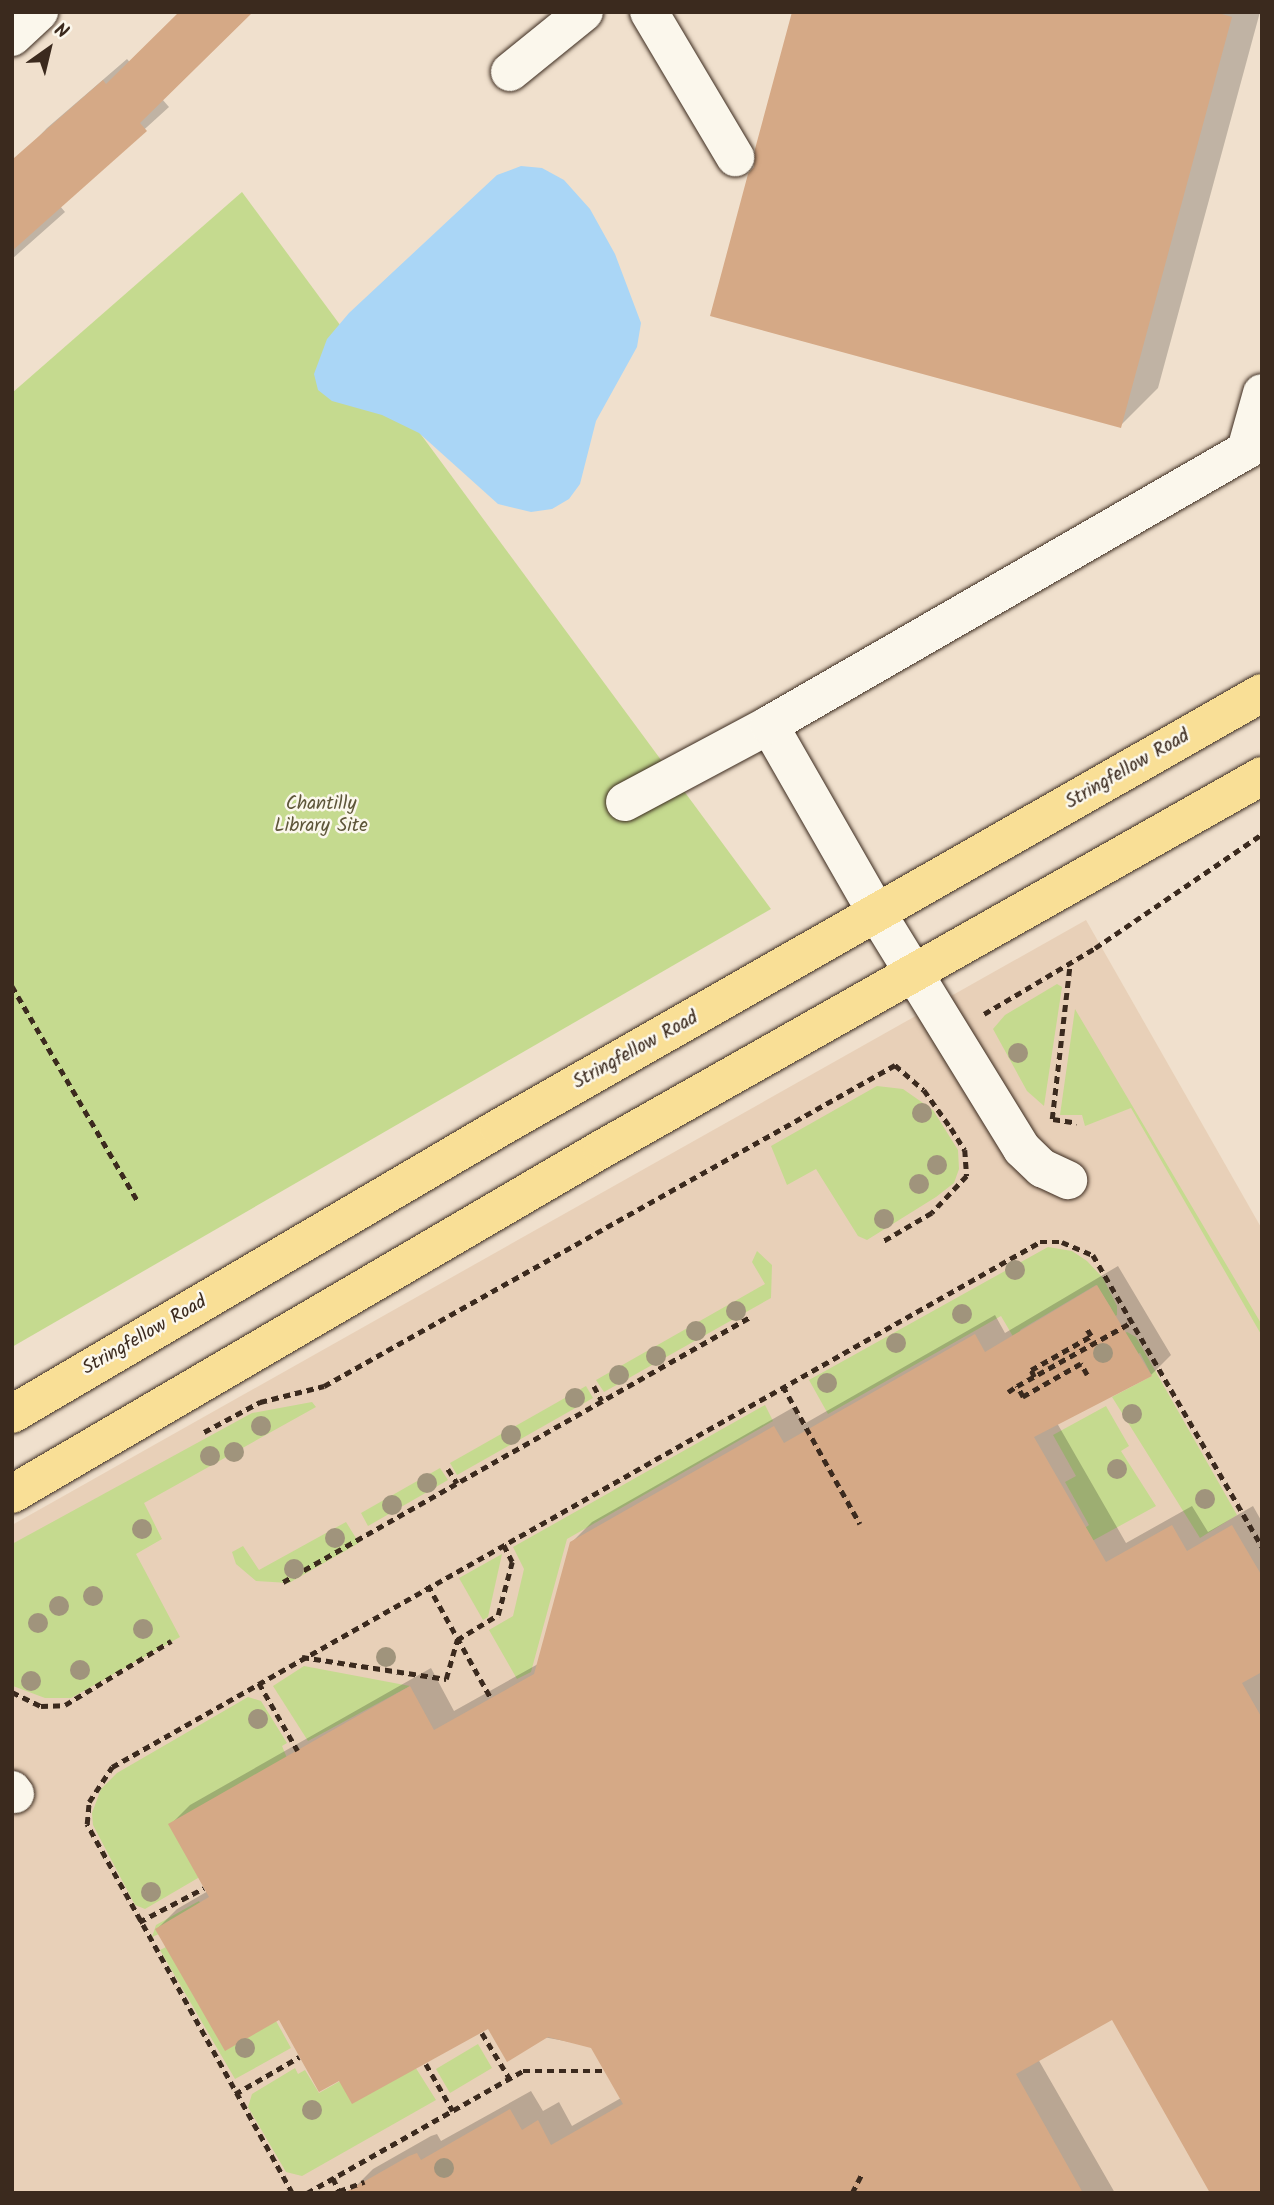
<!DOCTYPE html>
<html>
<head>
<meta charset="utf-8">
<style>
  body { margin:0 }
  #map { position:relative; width:1274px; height:2205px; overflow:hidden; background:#f0e0cd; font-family:Kalam,sans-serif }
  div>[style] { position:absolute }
  .built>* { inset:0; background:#e8d0b8 }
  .green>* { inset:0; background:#c5da8f }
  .water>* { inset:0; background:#aad6f6 }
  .shadow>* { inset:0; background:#0003 }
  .building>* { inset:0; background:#d5a986 }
  .path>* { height:4.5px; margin-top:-2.25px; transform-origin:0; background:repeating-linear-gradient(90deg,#3b2a1e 0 7px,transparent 0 12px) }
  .roads { filter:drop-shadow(0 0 2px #3b2a1e) drop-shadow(0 0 2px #3b2a1e) }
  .minor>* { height:38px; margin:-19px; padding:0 19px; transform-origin:19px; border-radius:19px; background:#fbf7ec }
  .major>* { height:38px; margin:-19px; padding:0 19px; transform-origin:19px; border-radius:19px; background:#f9df96 }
  .trees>* { width:20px; height:20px; margin:-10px; border-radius:50%; background:#a0947c }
  span { translate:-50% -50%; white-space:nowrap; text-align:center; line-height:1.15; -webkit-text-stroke:5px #fbf7ec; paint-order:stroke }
  .street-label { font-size:19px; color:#3b2a1e }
  .park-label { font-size:19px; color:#5e563a }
  .frame { position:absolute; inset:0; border:14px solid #3b2a1e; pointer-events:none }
  .north { position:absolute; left:14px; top:14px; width:70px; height:70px; -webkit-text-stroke:5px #fbf7ec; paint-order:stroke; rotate:34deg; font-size:19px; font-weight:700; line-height:28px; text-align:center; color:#3b2a1e }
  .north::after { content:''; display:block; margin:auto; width:24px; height:32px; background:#3b2a1e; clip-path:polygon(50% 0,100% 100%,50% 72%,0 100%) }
</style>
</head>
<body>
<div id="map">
  <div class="built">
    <div style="clip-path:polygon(1086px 920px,1262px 1229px,1262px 2193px,12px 2193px,12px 1525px)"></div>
  </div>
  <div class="green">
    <div style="clip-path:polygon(242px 192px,771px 909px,12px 1347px,12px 393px)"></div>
    <div style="clip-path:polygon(1057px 984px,1062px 987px,1044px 1106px,1027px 1091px,993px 1029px,1005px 1015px)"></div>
    <div style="clip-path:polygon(1075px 1009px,1262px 1325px,1262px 1336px,1131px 1108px,1085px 1126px,1082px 1115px,1060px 1115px)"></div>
    <div style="clip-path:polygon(877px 1086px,903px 1089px,933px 1110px,958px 1150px,959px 1169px,954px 1183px,936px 1197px,867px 1240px,858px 1236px,816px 1169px,787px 1185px,771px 1146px)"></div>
    <div style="clip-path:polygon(1048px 1247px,1072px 1251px,1087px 1261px,1103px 1278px,1117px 1306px,1117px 1315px,1094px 1330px,1088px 1322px,1111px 1308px,1096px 1285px,1020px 1330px,1033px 1355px,1025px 1357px,1001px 1316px,828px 1414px,809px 1380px)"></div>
    <div style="clip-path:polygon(757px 1251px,772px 1265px,771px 1298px,604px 1392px,596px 1380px,765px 1284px,752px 1262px)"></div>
    <div style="clip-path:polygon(1127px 1332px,1136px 1337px,1237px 1515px,1200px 1538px,1112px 1397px,1152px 1376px,1140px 1353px,1095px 1376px,1083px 1355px)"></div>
    <div style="clip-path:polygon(586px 1386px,593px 1398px,457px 1475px,450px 1463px)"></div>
    <div style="clip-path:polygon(312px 1402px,316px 1407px,144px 1503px,162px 1539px,136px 1554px,180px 1637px,71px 1698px,45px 1698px,13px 1686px,12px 1544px,252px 1413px)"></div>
    <div style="clip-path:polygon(765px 1405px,773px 1421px,567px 1539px,531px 1672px,517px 1679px,489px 1630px,513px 1616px,524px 1569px,513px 1547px)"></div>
    <div style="clip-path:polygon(1106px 1406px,1129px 1446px,1121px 1451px,1156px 1506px,1083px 1546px,1076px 1534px,1089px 1525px,1065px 1482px,1076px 1476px,1053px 1435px)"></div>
    <div style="clip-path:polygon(440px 1468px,448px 1480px,368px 1526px,361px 1513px)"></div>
    <div style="clip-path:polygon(346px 1522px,359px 1543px,289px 1583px,256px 1581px,236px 1564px,232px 1552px,243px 1546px,259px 1570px)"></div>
    <div style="clip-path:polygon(502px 1554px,488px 1617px,483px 1620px,459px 1578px)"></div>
    <div style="clip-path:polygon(304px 1666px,410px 1686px,308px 1741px,273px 1686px)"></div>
    <div style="clip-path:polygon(248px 1697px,261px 1701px,287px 1743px,282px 1746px,287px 1758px,198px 1878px,145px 1909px,135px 1905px,93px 1825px,92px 1813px,101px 1789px,117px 1773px)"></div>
    <div style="clip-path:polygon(209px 1900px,291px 2048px,235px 2079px,160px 1950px,166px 1947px,159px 1934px,152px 1937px,156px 1925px,199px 1901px,202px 1906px)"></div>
    <div style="clip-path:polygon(478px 2044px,492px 2068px,450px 2093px,436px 2069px)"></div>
    <div style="clip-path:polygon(402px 2046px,436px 2100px,302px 2176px,286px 2172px,248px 2107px,252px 2094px,295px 2068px,298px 2074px,305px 2070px,319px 2093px)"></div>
  </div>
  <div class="water">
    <div style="clip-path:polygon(521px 166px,542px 168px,564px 180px,590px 209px,615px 254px,641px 323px,637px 347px,596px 421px,580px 484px,569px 499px,552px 509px,531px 512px,498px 504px,419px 433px,382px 415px,332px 401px,318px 390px,314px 374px,327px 339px,349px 313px,497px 175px)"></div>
  </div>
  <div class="shadow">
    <div style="clip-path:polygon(794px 12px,1260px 12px,1158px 388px,1120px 426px,756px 168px)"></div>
    <div style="clip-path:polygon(127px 59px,169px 107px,60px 206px,65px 212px,12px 259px,12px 169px,29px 156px,25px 151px,47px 128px)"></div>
    <div style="clip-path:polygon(1118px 1266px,1171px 1355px,1151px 1375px,1057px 1423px,1126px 1543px,1192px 1506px,1208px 1532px,1253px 1506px,1262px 1522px,1262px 2193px,1112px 2018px,1038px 2059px,1115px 2193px,353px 2189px,373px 2169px,431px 2136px,437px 2134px,441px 2141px,531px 2091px,543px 2111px,559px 2102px,572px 2126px,621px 2098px,592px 2046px,489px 2027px,340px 2079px,279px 2018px,225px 2048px,157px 1929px,177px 1909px,208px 1891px,170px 1825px,190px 1805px,431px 1668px,454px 1711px,538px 1664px,571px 1543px,592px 1522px,794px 1407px,804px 1424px,995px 1315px,1005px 1333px)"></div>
  </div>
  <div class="building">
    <div style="clip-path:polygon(179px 12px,253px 12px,140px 123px,147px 131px,12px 251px,14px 158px,103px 80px,106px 84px)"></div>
    <div style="clip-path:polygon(792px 12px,1215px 12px,1232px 17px,1121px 428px,710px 316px,748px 174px,754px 167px,755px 149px)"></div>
    <div style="clip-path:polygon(1097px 1285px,1152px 1376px,1034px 1437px,1106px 1562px,1172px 1525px,1187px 1551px,1232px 1525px,1262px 1576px,1262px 1672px,1242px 1683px,1262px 1718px,1262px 2193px,1210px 2193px,1112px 2020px,1016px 2074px,1083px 2193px,344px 2193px,409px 2156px,417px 2153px,421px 2160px,510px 2109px,522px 2130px,538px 2120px,551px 2145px,623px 2104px,591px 2048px,548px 2037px,507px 2062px,488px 2029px,352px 2104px,339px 2081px,319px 2092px,279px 2020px,225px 2051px,155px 1929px,209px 1897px,168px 1824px,410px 1686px,434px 1730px,534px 1674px,570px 1542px,774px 1426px,784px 1443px,975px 1334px,985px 1352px)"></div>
  </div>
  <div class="path">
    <div style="left:12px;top:986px;width:251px;rotate:59.7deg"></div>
    <div style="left:984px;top:1014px;width:129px;rotate:-30.7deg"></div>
    <div style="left:1095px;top:948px;width:202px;rotate:-34.3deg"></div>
    <div style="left:1052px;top:1119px;width:157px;rotate:-83.4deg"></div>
    <div style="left:1053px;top:1119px;width:24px;rotate:9deg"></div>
    <div style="left:1087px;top:1375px;width:13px;rotate:-119deg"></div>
    <div style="left:1081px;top:1364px;width:67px;rotate:150.4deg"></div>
    <div style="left:1023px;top:1397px;width:13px;rotate:-119deg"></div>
    <div style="left:1017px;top:1386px;width:132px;rotate:-29.1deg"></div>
    <div style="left:1034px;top:1377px;width:8px;rotate:-113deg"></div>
    <div style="left:1031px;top:1370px;width:69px;rotate:-29.5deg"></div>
    <div style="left:1091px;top:1336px;width:9px;rotate:-122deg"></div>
    <div style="left:594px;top:1386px;width:17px;rotate:62deg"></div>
    <div style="left:783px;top:1386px;width:158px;rotate:60.8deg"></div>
    <div style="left:1008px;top:1392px;width:11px;rotate:-34deg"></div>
    <div style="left:204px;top:1432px;width:64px;rotate:-28.2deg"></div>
    <div style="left:260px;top:1402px;width:66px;rotate:-14deg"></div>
    <div style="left:324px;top:1386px;width:655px;rotate:-29.34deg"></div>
    <div style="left:895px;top:1065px;width:38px;rotate:41deg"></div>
    <div style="left:924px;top:1090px;width:47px;rotate:54.6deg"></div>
    <div style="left:951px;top:1128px;width:26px;rotate:58deg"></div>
    <div style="left:965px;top:1150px;width:26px;rotate:86deg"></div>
    <div style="left:967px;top:1176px;width:51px;rotate:133.4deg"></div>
    <div style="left:932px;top:1213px;width:56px;rotate:149.7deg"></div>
    <div style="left:448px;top:1469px;width:17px;rotate:57deg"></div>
    <div style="left:283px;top:1582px;width:537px;rotate:-29.57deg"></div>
    <div style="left:428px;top:1585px;width:129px;rotate:60.9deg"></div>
    <div style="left:302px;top:1657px;width:146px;rotate:8.7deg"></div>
    <div style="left:446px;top:1679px;width:41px;rotate:-74.2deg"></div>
    <div style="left:457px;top:1640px;width:48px;rotate:-31.4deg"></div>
    <div style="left:498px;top:1615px;width:55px;rotate:-75.2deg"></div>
    <div style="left:512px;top:1562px;width:20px;rotate:-117deg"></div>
    <div style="left:259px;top:1683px;width:78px;rotate:60.2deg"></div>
    <div style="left:1260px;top:1684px;width:2px"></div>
    <div style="left:12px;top:1692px;width:32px;rotate:26deg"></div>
    <div style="left:41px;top:1706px;width:24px;rotate:-2deg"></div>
    <div style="left:65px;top:1705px;width:124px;rotate:-31.1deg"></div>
    <div style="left:139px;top:1922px;width:73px;rotate:-27.6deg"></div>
    <div style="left:482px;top:2033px;width:54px;rotate:58.7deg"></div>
    <div style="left:426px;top:2064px;width:54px;rotate:60.1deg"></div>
    <div style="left:235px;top:2094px;width:74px;rotate:-30deg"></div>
    <div style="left:333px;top:2178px;width:14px;rotate:65deg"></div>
    <div style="left:339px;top:2191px;width:27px;rotate:-20deg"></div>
    <div style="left:292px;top:2193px;width:422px;rotate:-119.1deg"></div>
    <div style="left:87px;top:1824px;width:22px;rotate:-85deg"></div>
    <div style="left:89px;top:1802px;width:42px;rotate:-56.7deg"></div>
    <div style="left:112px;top:1767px;width:1066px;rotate:-29.5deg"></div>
    <div style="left:1040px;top:1242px;width:22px"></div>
    <div style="left:1062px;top:1242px;width:34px;rotate:23deg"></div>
    <div style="left:1093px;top:1255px;width:337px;rotate:59.9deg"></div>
    <div style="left:307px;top:2193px;width:248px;rotate:-29.5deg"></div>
    <div style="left:523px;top:2071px;width:81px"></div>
    <div style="left:852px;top:2193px;width:22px;rotate:-63deg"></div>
  </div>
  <div class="roads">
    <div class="minor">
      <div style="left:649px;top:12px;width:169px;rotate:59.3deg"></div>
      <div style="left:12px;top:37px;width:37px;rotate:-43deg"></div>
      <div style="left:510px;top:72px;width:95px;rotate:-39deg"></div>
      <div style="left:1246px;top:450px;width:59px;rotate:-74.3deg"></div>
      <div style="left:769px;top:725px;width:219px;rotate:60.2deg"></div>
      <div style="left:878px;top:915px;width:275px;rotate:58.4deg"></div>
      <div style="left:1022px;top:1149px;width:28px;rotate:44deg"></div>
      <div style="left:1042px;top:1168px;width:29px;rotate:25deg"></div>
      <div style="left:625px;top:802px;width:163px;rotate:-28.1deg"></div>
      <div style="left:769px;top:725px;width:569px;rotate:-29.94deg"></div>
      <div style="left:12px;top:1790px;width:5px;rotate:53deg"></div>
    </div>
    <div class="major">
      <div style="left:12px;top:1414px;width:565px;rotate:-30.42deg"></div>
      <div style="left:499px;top:1128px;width:878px;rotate:-29.69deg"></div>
      <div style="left:12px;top:1494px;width:683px;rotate:-30.32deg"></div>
      <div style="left:602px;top:1149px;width:758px;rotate:-29.47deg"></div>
    </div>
  </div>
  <div class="trees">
    <div style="left:1018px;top:1053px"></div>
    <div style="left:922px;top:1113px"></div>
    <div style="left:937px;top:1165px"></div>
    <div style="left:919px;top:1184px"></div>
    <div style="left:884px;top:1219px"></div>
    <div style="left:1015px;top:1270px"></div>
    <div style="left:736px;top:1311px"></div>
    <div style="left:962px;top:1314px"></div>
    <div style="left:696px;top:1331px"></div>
    <div style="left:896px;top:1343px"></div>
    <div style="left:1103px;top:1353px"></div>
    <div style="left:656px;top:1356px"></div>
    <div style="left:619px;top:1375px"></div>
    <div style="left:827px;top:1383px"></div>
    <div style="left:575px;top:1398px"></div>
    <div style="left:1132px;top:1414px"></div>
    <div style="left:261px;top:1426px"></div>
    <div style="left:511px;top:1435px"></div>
    <div style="left:234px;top:1452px"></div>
    <div style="left:210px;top:1456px"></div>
    <div style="left:1117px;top:1469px"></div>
    <div style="left:427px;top:1483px"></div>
    <div style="left:1205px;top:1499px"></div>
    <div style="left:392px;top:1505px"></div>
    <div style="left:142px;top:1529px"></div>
    <div style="left:335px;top:1538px"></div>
    <div style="left:294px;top:1569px"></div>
    <div style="left:93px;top:1596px"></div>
    <div style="left:59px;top:1606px"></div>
    <div style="left:38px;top:1623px"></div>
    <div style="left:143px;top:1629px"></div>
    <div style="left:386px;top:1657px"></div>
    <div style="left:80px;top:1670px"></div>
    <div style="left:31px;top:1681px"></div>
    <div style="left:258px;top:1719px"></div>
    <div style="left:151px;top:1892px"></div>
    <div style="left:245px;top:2048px"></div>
    <div style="left:312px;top:2110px"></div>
    <div style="left:444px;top:2168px"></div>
  </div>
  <div class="street-label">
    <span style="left:1128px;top:770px;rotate:-30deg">Stringfellow Road</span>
    <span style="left:636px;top:1051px;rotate:-29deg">Stringfellow Road</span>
    <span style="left:145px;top:1336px;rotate:-30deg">Stringfellow Road</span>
  </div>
  <div class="park-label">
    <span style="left:321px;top:816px">Chantilly<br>Library Site</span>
  </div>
  <div class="frame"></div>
  <div class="north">N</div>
</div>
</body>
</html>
